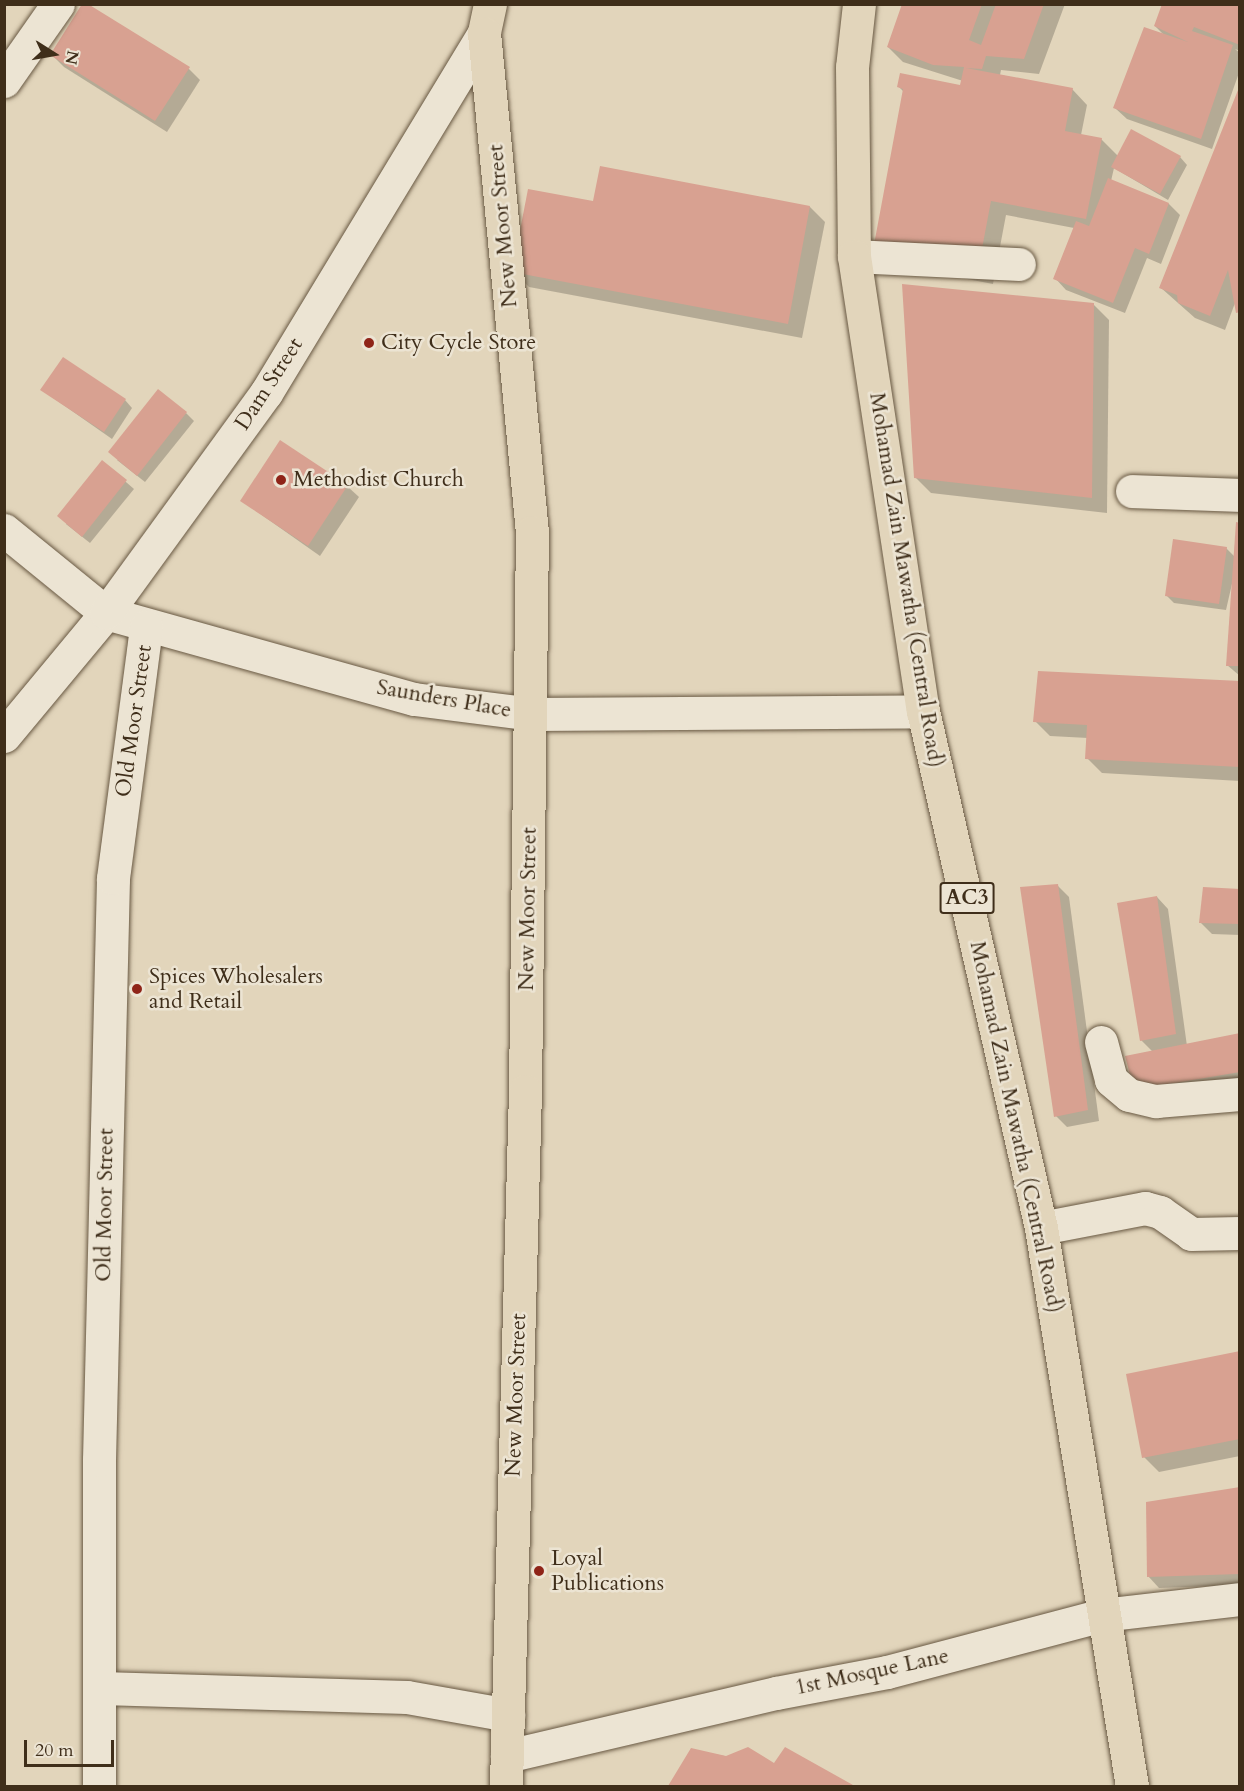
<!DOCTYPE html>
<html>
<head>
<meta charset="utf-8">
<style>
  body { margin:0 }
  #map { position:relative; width:1244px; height:1791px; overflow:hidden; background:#e2d5bb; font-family:Cardo,serif }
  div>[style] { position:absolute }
  .shadow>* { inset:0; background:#0003 }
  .building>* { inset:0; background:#d8a191 }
  .roads { filter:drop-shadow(0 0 2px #685842) drop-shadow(0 0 2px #685842) }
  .minor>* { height:33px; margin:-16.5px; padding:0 16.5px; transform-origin:16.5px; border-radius:16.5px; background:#ece4d3 }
  .major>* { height:33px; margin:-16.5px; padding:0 16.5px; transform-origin:16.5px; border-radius:16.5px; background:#e2d5bb }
  .dots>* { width:16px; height:16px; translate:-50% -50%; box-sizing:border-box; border:3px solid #ece4d3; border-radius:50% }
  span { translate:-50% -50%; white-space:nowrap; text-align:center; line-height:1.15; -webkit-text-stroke:5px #ece4d3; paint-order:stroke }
  .shield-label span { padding:2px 4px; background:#ece4d3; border:2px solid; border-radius:4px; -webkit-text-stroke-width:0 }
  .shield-label { font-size:21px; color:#3f2e1a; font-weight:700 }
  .street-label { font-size:22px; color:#3f2e1a }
  .poi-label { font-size:22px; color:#3f2e1a }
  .left { translate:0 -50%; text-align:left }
  .frame { position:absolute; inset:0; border:6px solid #3f2e1a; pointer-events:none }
  .north { position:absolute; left:24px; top:24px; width:60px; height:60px; -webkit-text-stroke:4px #ece4d3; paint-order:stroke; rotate:101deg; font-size:16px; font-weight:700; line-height:24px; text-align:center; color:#3f2e1a }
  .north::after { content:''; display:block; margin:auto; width:21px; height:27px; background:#3f2e1a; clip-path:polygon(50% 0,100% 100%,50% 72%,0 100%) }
  .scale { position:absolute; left:24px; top:1740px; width:90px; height:27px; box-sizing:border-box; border:3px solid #3f2e1a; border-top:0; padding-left:8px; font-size:18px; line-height:21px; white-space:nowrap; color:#3f2e1a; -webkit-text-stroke:4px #ece4d3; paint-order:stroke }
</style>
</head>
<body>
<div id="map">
  <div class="shadow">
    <div style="clip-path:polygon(904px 4px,1065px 4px,1039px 74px,1001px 70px,1000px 75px,1072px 89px,1087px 105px,1081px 135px,1101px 139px,1118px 156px,1180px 157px,1187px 165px,1168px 200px,1114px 168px,1111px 181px,1169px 204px,1180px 215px,1161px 264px,1147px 258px,1125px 313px,1066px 290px,1055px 278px,1074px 228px,1006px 215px,993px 284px,890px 264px,904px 92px,899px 87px,962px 86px,963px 81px,903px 62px,888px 47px)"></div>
    <div style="clip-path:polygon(1240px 4px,1240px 51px,1235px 49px,1240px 53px,1240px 70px,1212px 149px,1127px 119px,1115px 108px,1165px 36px,1155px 26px)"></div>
    <div style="clip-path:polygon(52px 55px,189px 69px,200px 80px,167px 132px,64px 67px)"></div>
    <div style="clip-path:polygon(1240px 89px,1240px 315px,1235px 303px,1225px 330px,1195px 318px,1160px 287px)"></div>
    <div style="clip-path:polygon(594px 203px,810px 207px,825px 222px,802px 338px,529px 287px,514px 272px)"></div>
    <div style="clip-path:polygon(1094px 305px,1109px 320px,1107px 513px,931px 493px,916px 478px)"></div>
    <div style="clip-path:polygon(42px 390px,125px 400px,132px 408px,112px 439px)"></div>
    <div style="clip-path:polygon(186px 413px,194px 421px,145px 482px,117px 460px)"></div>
    <div style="clip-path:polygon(103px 462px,134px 489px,90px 543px,66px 524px)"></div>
    <div style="clip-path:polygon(347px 486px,359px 497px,320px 556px,242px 501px)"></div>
    <div style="clip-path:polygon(1226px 548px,1235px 557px,1240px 676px,1227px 665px,1234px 575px,1226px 610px,1174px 603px,1167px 596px)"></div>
    <div style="clip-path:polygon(1240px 682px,1240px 781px,1102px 773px,1087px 758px,1088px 738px,1050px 736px,1035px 721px)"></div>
    <div style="clip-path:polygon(1058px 886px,1069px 897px,1099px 1121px,1067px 1127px,1056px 1116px)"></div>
    <div style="clip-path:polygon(1240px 890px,1240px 935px,1212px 934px,1200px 922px)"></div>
    <div style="clip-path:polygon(1157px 897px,1168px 909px,1187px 1046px,1240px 1035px,1240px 1085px,1147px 1101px,1153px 1052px,1141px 1040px)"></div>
    <div style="clip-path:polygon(1240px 1353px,1240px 1456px,1159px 1472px,1144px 1457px)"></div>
    <div style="clip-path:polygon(1240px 1489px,1240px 1585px,1159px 1588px,1148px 1576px)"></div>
    <div style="clip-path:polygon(785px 1749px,853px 1786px,669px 1786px,692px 1750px,774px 1765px)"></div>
  </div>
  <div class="building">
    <div style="clip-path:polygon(82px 4px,88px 4px,190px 67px,155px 121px,50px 55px)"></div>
    <div style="clip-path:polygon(902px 4px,982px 4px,969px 40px,981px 45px,996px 4px,1044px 4px,1024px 59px,986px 56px,982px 69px,966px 68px,1073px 88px,1065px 131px,1102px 138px,1086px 219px,991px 201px,978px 270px,873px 250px,903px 89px,897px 87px,900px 73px,960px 85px,964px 67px,933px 65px,887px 47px)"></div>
    <div style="clip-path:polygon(1162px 4px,1240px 4px,1240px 45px,1194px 27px,1192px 31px,1233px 45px,1201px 139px,1113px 108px,1144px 27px,1188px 42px,1154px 26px)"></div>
    <div style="clip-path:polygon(1240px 85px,1240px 312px,1236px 313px,1228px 270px,1210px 316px,1178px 303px,1177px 295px,1159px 288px)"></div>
    <div style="clip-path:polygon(1131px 129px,1181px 156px,1160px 194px,1111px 167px)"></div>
    <div style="clip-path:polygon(600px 166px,810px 206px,788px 324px,512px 272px,528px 189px,593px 201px)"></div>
    <div style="clip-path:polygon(1108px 178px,1169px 203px,1149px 254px,1135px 248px,1113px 303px,1053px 279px,1076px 221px,1089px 226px)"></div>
    <div style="clip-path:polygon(902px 284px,1094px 303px,1092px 498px,914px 478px)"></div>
    <div style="clip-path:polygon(63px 357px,126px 399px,104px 432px,40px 390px)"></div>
    <div style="clip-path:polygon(158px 389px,187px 412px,137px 476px,108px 452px)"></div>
    <div style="clip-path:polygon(280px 440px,348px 485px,308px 546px,240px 501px)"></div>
    <div style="clip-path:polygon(102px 460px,127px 480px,82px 537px,57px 516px)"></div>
    <div style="clip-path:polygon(1236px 522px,1240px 523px,1240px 666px,1226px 666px)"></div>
    <div style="clip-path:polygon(1173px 539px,1227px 547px,1219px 604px,1165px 596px)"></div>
    <div style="clip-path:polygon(1038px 671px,1240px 681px,1240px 767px,1085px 759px,1087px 725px,1033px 722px)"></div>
    <div style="clip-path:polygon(1058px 884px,1088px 1110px,1054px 1117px,1020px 887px)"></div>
    <div style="clip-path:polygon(1203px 887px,1240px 889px,1240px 924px,1199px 923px)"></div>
    <div style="clip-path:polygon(1157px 896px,1176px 1034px,1140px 1041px,1117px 903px)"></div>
    <div style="clip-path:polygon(1240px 1033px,1240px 1072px,1134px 1090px,1125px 1056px)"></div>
    <div style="clip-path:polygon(1240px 1351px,1240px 1439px,1142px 1458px,1126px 1374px)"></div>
    <div style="clip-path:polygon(1240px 1487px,1240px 1574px,1147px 1577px,1146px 1502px)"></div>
    <div style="clip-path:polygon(748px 1747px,774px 1763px,785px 1747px,853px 1785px,668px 1786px,691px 1748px,726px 1756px)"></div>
  </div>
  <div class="roads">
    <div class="minor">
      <div style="left:4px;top:81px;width:94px;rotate:-55deg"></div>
      <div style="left:854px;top:256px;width:165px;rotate:2.8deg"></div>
      <div style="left:1132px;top:491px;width:108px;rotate:2.1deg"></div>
      <div style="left:4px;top:530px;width:132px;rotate:39.1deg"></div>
      <div style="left:106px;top:613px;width:320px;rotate:15.6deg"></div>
      <div style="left:414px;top:699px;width:119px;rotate:7.2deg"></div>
      <div style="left:532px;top:714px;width:391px;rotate:-0.4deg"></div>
      <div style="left:4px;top:736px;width:160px;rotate:-50.3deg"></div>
      <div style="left:106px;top:613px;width:272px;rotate:-54deg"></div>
      <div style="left:266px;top:393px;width:421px;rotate:-58.8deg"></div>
      <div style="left:1101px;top:1042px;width:39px;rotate:75deg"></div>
      <div style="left:1111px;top:1080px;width:23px;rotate:40deg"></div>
      <div style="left:1129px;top:1095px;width:28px;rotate:13deg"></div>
      <div style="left:1156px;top:1101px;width:84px;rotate:-4.8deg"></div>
      <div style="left:1041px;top:1228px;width:106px;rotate:-10.9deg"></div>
      <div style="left:1145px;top:1208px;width:16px;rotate:15deg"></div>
      <div style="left:1160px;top:1212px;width:38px;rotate:35deg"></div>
      <div style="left:1191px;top:1234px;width:49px;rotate:-1.2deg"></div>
      <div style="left:101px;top:1688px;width:306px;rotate:1.7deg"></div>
      <div style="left:407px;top:1697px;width:103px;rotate:10.1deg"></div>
      <div style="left:507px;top:1756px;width:276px;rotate:-13.2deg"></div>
      <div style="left:776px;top:1693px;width:113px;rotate:-10.7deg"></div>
      <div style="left:887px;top:1672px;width:222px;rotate:-14.8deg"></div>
      <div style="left:1102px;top:1615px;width:139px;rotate:-6.6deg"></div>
      <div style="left:99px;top:1786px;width:326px;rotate:-90deg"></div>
      <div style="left:99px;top:1460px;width:582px;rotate:-88.62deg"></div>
      <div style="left:113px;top:878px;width:254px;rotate:-82.5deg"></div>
    </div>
    <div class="major">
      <div style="left:490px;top:4px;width:30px;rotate:102deg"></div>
      <div style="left:484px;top:33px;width:501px;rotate:84.51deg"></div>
      <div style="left:532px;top:532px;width:559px;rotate:90.72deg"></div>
      <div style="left:525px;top:1091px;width:695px;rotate:91.57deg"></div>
      <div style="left:859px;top:4px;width:63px;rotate:96.3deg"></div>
      <div style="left:852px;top:67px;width:189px;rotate:89.4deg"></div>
      <div style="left:854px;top:256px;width:460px;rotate:81.4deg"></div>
      <div style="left:923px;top:711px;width:530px;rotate:77.14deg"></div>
      <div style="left:1041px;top:1228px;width:565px;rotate:80.74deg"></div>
    </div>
  </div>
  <div class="dots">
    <div style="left:369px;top:343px;background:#8f2418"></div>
    <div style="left:281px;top:480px;background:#8f2418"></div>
    <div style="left:137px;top:989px;background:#8f2418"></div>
    <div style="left:539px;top:1571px;background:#8f2418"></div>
  </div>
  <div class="shield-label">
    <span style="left:967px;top:898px">AC3</span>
  </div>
  <div class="street-label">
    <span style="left:503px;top:226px;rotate:-95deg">New Moor Street</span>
    <span style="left:269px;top:384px;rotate:-57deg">Dam Street</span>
    <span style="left:906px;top:580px;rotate:81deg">Mohamad Zain Mawatha (Central Road)</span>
    <span style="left:444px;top:699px;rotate:10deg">Saunders Place</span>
    <span style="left:134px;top:721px;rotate:-82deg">Old Moor Street</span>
    <span style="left:528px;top:909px;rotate:-89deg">New Moor Street</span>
    <span style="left:1016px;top:1127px;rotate:78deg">Mohamad Zain Mawatha (Central Road)</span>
    <span style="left:105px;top:1205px;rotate:-89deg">Old Moor Street</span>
    <span style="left:516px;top:1395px;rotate:-88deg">New Moor Street</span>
    <span style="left:872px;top:1672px;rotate:-12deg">1st Mosque Lane</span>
  </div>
  <div class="poi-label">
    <span class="left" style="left:381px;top:343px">City Cycle Store</span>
    <span class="left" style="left:293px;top:480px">Methodist Church</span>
    <span class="left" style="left:149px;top:989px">Spices Wholesalers<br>and Retail</span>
    <span class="left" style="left:551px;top:1571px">Loyal<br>Publications</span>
  </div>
  <div class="frame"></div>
  <div class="north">N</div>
  <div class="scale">20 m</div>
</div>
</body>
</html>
